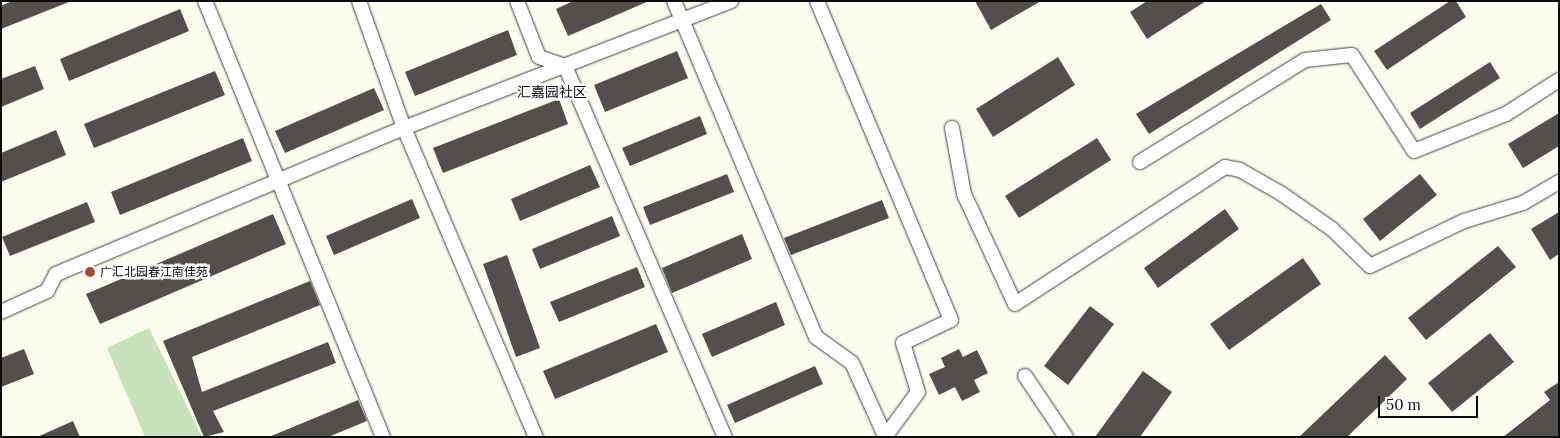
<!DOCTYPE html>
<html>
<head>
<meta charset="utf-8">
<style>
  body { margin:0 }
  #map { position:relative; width:1560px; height:438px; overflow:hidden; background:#fdfded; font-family:Lora,"Noto Sans SC",serif }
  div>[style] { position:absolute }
  .green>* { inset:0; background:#c8e3bb }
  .building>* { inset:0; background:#534f4a }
  .roads { filter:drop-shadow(0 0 1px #3f3f3f) drop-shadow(0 0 1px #3f3f3f) }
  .street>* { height:14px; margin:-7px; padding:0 7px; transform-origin:7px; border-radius:7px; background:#fff }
  .dots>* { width:14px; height:14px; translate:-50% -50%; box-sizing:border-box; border:2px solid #fff; border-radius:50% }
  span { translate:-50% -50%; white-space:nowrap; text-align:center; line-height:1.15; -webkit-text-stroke:5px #fff; paint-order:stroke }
  .poi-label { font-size:12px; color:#0c0c0c }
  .left { translate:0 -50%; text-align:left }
  .neighbourhood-label { font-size:14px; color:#0c0c0c }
  .frame { position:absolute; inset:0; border:2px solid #0c0c0c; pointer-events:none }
  .scale { position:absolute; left:1378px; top:396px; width:100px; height:22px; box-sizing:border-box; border:2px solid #0c0c0c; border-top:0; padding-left:6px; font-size:15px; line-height:18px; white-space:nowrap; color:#0c0c0c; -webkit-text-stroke:4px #fff; paint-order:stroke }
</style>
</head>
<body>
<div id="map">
  <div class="green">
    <div style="clip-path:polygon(149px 328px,202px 437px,145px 437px,107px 348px)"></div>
  </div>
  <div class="building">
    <div style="clip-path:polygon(12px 1px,69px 1px,69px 2px,1px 29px,1px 6px)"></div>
    <div style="clip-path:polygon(573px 1px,649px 1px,568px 36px,556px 9px)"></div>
    <div style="clip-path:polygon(975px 1px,1041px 1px,991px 30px)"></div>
    <div style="clip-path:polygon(1147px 1px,1206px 1px,1147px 39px,1130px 12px)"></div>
    <div style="clip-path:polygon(1450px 1px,1456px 1px,1466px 17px,1387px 70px,1374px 51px)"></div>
    <div style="clip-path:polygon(1321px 4px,1331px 20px,1149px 134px,1136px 114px)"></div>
    <div style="clip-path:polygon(180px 9px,189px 31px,69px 81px,60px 59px)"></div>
    <div style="clip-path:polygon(508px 30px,517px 55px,415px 96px,405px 72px)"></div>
    <div style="clip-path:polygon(677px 51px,688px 78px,605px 112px,594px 85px)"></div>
    <div style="clip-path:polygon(1058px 57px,1075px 85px,993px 137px,976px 109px)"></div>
    <div style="clip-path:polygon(1490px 62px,1500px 78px,1420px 129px,1410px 113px)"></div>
    <div style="clip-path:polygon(35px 66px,44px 89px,1px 107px,1px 79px)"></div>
    <div style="clip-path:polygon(215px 71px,225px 95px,94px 148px,84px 124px)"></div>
    <div style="clip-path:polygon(374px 88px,384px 110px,285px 153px,275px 131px)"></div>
    <div style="clip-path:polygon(559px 99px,568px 124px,443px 173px,433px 148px)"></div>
    <div style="clip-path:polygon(1559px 113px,1559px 146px,1523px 168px,1508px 144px)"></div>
    <div style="clip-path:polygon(700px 116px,707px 134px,630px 166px,622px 148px)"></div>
    <div style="clip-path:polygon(56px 130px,66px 155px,1px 182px,1px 153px)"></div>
    <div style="clip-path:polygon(243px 138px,252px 161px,120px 215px,111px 192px)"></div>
    <div style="clip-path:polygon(1097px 138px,1111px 160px,1019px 218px,1005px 196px)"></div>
    <div style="clip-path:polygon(590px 165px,600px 187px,520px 221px,511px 199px)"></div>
    <div style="clip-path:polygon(727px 174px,734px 192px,650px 225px,643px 207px)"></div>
    <div style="clip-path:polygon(1420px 174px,1437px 195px,1380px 241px,1363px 219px)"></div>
    <div style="clip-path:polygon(412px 199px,420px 218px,334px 255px,326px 236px)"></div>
    <div style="clip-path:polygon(882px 200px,889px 218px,791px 255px,784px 238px)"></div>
    <div style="clip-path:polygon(87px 202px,95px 222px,10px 256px,2px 237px)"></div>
    <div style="clip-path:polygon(1225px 209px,1239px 229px,1158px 288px,1144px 268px)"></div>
    <div style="clip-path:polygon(1559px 212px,1559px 254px,1550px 260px,1531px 229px)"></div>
    <div style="clip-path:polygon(273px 214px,286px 244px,100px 324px,86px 294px)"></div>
    <div style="clip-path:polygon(612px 216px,620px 236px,540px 269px,532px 249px)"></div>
    <div style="clip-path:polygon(742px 234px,752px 259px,672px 293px,662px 268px)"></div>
    <div style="clip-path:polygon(1498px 246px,1516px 267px,1426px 340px,1408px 318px)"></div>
    <div style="clip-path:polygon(507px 255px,540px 348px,516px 357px,483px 264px)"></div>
    <div style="clip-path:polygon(1303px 258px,1321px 284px,1229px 350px,1210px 324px)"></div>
    <div style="clip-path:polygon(637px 267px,645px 287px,559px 322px,550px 302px)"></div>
    <div style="clip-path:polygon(310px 281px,320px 305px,192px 357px,202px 392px,328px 342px,336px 363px,213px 411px,224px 432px,204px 437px,163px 341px)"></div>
    <div style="clip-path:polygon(776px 302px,785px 325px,712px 357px,702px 334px)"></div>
    <div style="clip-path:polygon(1090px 306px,1114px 324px,1068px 385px,1044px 366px)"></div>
    <div style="clip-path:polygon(656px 324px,668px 352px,555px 399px,543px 371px)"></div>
    <div style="clip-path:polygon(1490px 333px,1514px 362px,1452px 412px,1428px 383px)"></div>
    <div style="clip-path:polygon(24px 349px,34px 374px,1px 387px,1px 358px)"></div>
    <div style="clip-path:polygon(959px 349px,963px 357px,977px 350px,988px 373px,974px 380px,980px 392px,962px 401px,955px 387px,939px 395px,929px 374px,945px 367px,941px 358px)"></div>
    <div style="clip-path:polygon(1385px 355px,1407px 379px,1347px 437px,1299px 437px)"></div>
    <div style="clip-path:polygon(815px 366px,823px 384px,735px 423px,727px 405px)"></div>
    <div style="clip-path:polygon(1143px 371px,1172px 392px,1140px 437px,1095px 437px)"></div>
    <div style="clip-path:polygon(1559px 382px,1559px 437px,1503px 437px,1550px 400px,1544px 392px)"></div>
    <div style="clip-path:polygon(358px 400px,367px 421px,328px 437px,269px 437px)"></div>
    <div style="clip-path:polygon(73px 421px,80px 437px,37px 437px)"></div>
  </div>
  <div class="roads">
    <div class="street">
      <div style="left:205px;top:1px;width:471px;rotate:67.8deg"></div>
      <div style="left:359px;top:1px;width:135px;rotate:70.5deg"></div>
      <div style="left:404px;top:128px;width:336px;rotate:66.9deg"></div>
      <div style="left:517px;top:1px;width:60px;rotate:68.6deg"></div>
      <div style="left:539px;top:57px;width:28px;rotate:19deg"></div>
      <div style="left:565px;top:66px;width:404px;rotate:66.7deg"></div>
      <div style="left:674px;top:1px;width:365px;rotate:67.1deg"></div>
      <div style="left:816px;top:337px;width:44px;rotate:35.8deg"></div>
      <div style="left:852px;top:363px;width:78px;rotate:65.7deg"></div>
      <div style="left:817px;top:1px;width:346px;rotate:67.2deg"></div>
      <div style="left:951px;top:320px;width:53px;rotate:154.4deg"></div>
      <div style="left:903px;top:343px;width:51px;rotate:73deg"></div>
      <div style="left:918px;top:392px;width:56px;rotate:126.3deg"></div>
      <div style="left:952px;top:128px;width:67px;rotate:79.7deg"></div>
      <div style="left:964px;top:194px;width:121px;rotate:65.1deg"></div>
      <div style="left:1015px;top:304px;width:251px;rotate:-33.1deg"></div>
      <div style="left:1225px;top:167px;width:15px;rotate:11deg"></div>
      <div style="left:1240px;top:170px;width:48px;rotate:29.7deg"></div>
      <div style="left:1282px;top:194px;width:61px;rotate:35deg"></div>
      <div style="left:1332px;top:229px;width:53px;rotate:44.2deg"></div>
      <div style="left:1370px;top:266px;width:104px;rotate:-25.6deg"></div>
      <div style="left:1464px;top:221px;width:62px;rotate:-17deg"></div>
      <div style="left:1523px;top:203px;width:42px;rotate:-30.3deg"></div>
      <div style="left:1140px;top:162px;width:194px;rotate:-31.7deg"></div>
      <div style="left:1305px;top:60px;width:47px;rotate:-6.1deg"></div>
      <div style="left:1352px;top:55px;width:114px;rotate:57.1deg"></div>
      <div style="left:1414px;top:151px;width:99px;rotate:-21.9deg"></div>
      <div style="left:1506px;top:114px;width:63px;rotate:-32.7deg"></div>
      <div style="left:1px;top:312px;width:51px;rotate:-24.5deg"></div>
      <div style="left:47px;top:291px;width:19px;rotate:-62deg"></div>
      <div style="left:56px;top:274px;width:377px;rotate:-22.8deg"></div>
      <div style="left:404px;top:128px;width:351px;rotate:-21.2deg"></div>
      <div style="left:1025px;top:376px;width:73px;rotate:56.1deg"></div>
    </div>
  </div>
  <div class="dots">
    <div style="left:90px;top:272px;background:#aa4736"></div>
  </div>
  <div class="poi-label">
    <span class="left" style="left:100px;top:272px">广汇北园春江南佳苑</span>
  </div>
  <div class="neighbourhood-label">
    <span style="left:552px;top:92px">汇嘉园社区</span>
  </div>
  <div class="frame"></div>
  <div class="scale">50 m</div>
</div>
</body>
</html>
